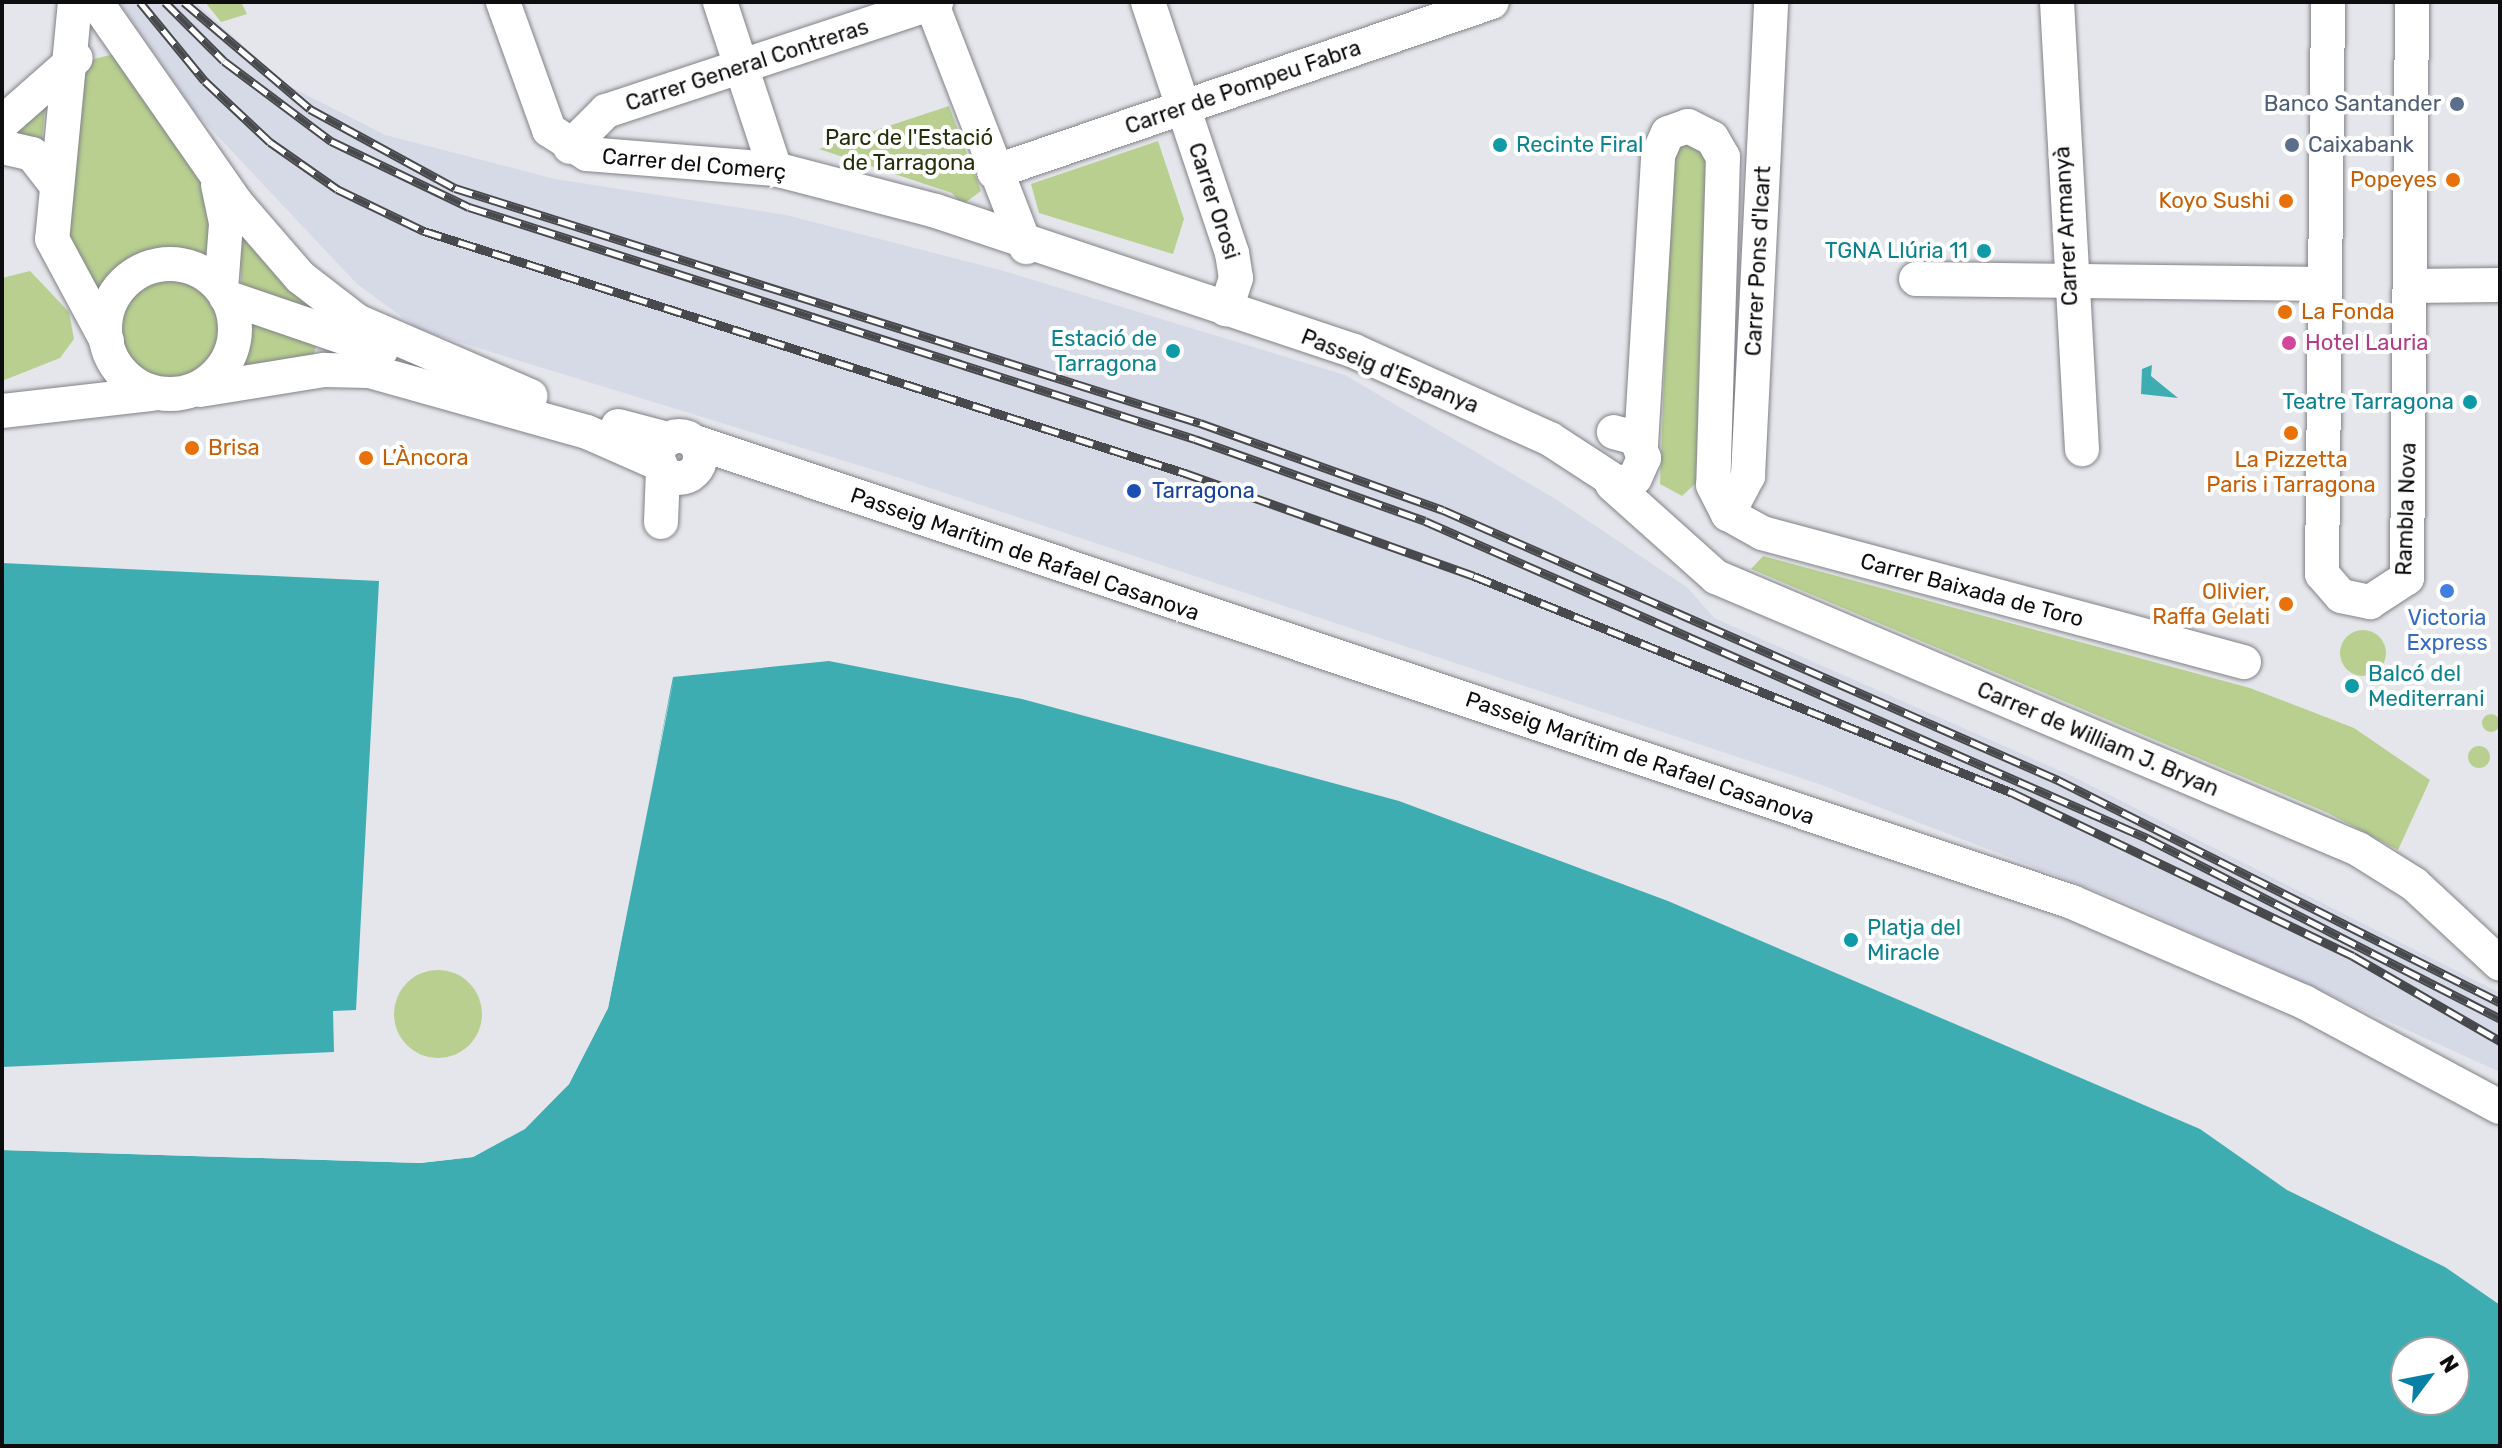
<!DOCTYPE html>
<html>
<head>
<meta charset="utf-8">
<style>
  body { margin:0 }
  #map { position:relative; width:2502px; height:1448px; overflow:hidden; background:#e4e6eb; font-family:Rubik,sans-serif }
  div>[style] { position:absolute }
  .built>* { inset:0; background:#d6d9e6 }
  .green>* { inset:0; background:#b8cf90 }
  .round { border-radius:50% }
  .water>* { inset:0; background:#3eadb1 }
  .pier>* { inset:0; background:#e4e6eb }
  .roads { filter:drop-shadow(0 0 2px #818288) drop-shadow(0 0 2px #818288) }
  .minor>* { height:34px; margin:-17px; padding:0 17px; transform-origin:17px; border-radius:17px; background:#fff }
  .minor>.ring { margin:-17px; padding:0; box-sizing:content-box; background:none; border:34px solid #fff; border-radius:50% }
  .rail>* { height:9px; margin-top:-4.5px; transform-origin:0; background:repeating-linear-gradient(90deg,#fff 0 18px,#48494c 0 36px); box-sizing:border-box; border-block:2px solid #48494c }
  .dots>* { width:22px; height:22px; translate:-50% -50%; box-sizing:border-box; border:4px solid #fff; border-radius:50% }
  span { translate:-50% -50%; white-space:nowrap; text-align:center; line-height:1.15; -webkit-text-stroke:8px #fff; paint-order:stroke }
  .street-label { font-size:22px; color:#0d0d0f }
  .service-label { font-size:22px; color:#4e5e75 }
  .right { translate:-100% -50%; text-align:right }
  .left { translate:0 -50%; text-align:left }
  .park-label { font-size:22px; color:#242f09 }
  .culture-label { font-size:22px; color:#0d838f }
  .food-label { font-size:22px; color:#c56008 }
  .hotel-label { font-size:22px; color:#b23c85 }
  .transit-label { font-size:22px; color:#164399 }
  .shop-label { font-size:22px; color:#366cbe }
  .frame { position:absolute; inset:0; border:4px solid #0d0d0f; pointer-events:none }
  .north { position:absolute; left:2390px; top:1336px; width:80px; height:80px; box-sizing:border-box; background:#fff; border:2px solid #9e9e9f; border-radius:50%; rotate:58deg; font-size:22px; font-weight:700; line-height:32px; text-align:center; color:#0d0d0f }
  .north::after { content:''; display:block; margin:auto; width:28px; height:36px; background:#0780a6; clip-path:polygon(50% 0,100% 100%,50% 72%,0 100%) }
</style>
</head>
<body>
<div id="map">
  <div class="built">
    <div style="clip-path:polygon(119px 2px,195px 2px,287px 85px,385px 135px,555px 179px,786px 215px,1004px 271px,1345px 375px,1557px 500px,1688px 588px,1714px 618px,2074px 777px,2500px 993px,2500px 1072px,2127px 903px,1819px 784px,900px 478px,420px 330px,357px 284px,195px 112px)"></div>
  </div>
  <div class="green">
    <div style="clip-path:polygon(205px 2px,241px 2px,247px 14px,221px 22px)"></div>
    <div style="clip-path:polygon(114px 54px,209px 191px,210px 255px,147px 255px,98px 289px,66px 252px,84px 72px,94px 59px)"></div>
    <div style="clip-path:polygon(46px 100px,41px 148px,2px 136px)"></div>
    <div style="clip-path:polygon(949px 106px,981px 191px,962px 205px,952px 193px,819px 149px)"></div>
    <div style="clip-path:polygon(1158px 141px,1184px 219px,1173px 254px,1039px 213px,1031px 184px)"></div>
    <div style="clip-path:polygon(1706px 143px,1696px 483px,1682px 496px,1660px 484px,1672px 157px,1677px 145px)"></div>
    <div style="clip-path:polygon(237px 221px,332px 312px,323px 323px,242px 291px)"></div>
    <div style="clip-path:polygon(30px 271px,69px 312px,74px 339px,60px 358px,2px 381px,2px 278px)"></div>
    <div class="round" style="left:120px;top:279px;width:98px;height:98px"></div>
    <div style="clip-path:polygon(253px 320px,319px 337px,310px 366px,244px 369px)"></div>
    <div style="clip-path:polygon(1763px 556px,2250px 688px,2354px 728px,2430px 780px,2398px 850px,2328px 813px,1751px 569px)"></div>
    <div class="round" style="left:2340px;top:630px;width:46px;height:46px"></div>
    <div class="round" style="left:2482px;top:714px;width:18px;height:18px"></div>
    <div class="round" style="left:2468px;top:746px;width:22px;height:22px"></div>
    <div class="round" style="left:394px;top:970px;width:88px;height:88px"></div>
  </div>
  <div class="water">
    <div style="clip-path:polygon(2152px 365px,2151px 376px,2178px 398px,2141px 394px,2142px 369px)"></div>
    <div style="clip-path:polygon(2px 563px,379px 581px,356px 1010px,333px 1011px,334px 1052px,2px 1067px)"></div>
    <div style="clip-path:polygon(evenodd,829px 661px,1022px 699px,1399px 801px,1668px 901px,2200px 1129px,2287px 1190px,2445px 1267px,2500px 1305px,2500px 1446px,2px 1446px,2px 1150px,420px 1163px,473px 1157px,525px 1129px,569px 1084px,608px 1008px,673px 677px,829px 661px,2406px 1352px,2454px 1352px,2454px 1400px,2406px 1400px,2406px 1352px)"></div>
  </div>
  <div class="pier">
    <div style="clip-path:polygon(675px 673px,608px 1008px,569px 1084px,525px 1128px,473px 1157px,420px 1163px,2px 1150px,55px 1142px,420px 1159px,472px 1154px,523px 1125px,566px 1082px,604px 1006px)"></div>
  </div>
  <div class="roads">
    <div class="minor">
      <div style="left:75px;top:2px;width:238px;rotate:95.5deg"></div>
      <div style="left:52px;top:239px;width:116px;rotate:61.7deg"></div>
      <div style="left:96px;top:2px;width:245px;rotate:55.1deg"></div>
      <div style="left:236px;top:203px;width:98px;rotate:49.1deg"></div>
      <div style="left:300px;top:277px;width:72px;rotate:37.7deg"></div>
      <div style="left:357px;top:321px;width:189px;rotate:23.4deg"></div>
      <div style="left:503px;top:2px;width:136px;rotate:70.2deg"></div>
      <div style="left:549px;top:130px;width:45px;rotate:32.3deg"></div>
      <div style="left:587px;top:154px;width:189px;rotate:4.6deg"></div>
      <div style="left:775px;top:169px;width:166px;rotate:14.6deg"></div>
      <div style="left:936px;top:211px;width:441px;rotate:18.5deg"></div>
      <div style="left:1354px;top:351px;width:215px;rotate:24.2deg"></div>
      <div style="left:1550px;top:439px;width:82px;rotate:33.1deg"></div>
      <div style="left:1619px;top:484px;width:17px;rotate:-21deg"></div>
      <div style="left:1635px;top:478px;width:22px;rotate:-66deg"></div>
      <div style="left:1644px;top:458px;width:22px;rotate:-112deg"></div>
      <div style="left:1636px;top:438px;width:23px;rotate:-165deg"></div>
      <div style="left:720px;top:2px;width:176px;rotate:71.8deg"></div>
      <div style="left:931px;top:2px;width:263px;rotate:68.8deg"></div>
      <div style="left:1148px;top:2px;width:265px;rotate:71.5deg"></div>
      <div style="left:1232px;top:253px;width:25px;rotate:81deg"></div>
      <div style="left:1236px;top:278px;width:33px;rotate:108deg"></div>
      <div style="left:2057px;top:2px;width:448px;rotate:86.8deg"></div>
      <div style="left:2328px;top:2px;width:572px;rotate:90.6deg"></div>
      <div style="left:2322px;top:574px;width:29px;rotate:49deg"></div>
      <div style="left:2341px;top:596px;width:30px;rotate:12deg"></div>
      <div style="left:2370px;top:602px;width:44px;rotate:-33deg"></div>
      <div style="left:2407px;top:578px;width:576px;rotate:-89.5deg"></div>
      <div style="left:2px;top:123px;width:98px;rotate:-41.3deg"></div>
      <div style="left:2px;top:147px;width:31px;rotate:13deg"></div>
      <div style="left:32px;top:154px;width:39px;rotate:52deg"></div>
      <div style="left:570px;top:147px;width:51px;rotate:-45deg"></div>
      <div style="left:606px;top:111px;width:348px;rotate:-18.3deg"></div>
      <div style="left:994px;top:172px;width:526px;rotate:-18.85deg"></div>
      <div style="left:218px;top:185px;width:40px;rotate:78deg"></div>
      <div style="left:226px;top:224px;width:65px;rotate:94.4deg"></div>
      <div class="ring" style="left:105px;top:264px;width:96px;height:96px"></div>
      <div style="left:1916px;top:279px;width:409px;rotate:0.7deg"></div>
      <div style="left:2410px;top:286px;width:90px;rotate:-0.6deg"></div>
      <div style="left:226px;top:297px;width:164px;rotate:18.9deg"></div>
      <div style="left:200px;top:390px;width:126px;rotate:-9.2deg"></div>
      <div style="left:324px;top:370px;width:45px;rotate:1.3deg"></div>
      <div style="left:369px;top:371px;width:226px;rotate:15.6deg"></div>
      <div style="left:587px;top:432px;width:80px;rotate:23.7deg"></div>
      <div style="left:2px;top:411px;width:150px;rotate:-6.5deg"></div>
      <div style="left:618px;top:426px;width:52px;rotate:14.6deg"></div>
      <div class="ring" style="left:658px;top:436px;width:8px;height:8px"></div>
      <div style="left:695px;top:442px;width:1452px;rotate:18.47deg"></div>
      <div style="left:2072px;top:902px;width:253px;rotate:23.3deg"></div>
      <div style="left:2304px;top:1002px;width:222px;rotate:28.2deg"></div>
      <div style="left:1641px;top:445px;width:290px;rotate:-86.6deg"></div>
      <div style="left:1658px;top:155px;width:24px;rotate:-66deg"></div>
      <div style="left:1668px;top:133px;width:21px;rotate:-19deg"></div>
      <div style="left:1688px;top:126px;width:27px;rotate:27deg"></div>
      <div style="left:1712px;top:138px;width:22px;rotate:60deg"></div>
      <div style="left:1723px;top:157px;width:328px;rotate:91.7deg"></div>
      <div style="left:1713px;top:485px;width:33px;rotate:63deg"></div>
      <div style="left:1728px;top:514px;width:39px;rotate:29deg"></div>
      <div style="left:1762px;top:533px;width:499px;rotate:15deg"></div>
      <div style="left:1612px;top:484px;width:140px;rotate:41.8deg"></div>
      <div style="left:1716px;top:577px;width:697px;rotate:22.96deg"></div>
      <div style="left:2358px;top:849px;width:66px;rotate:32deg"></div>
      <div style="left:2414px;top:884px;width:117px;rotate:42.9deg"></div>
      <div style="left:1728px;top:514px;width:43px;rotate:-62.2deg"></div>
      <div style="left:1748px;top:476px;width:475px;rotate:-87.2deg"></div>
      <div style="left:661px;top:522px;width:52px;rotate:-87.8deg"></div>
    </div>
  </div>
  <div class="rail">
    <div style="left:140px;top:2px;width:102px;rotate:50.6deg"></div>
    <div style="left:205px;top:81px;width:89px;rotate:43.2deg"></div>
    <div style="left:270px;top:142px;width:82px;rotate:35deg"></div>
    <div style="left:337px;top:189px;width:97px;rotate:25.8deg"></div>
    <div style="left:424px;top:231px;width:799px;rotate:17.64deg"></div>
    <div style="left:1185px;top:473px;width:307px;rotate:19.6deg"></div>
    <div style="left:1474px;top:576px;width:581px;rotate:21.93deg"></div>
    <div style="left:2013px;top:793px;width:377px;rotate:25.6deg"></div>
    <div style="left:2353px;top:956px;width:170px;rotate:30deg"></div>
    <div style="left:165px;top:2px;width:83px;rotate:45deg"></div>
    <div style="left:224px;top:61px;width:134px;rotate:36.8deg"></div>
    <div style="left:331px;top:141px;width:153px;rotate:25.6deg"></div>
    <div style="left:469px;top:207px;width:762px;rotate:17.72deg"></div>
    <div style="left:1195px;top:439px;width:244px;rotate:19.6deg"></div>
    <div style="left:1425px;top:521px;width:789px;rotate:23.7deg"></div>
    <div style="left:2147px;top:838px;width:397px;rotate:27.1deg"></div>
    <div style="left:184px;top:2px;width:165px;rotate:40.3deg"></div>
    <div style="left:310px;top:109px;width:165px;rotate:28.6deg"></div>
    <div style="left:455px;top:188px;width:781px;rotate:17.51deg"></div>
    <div style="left:1200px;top:423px;width:258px;rotate:19.7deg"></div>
    <div style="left:1443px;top:510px;width:672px;rotate:23.7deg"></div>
    <div style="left:2058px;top:780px;width:495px;rotate:26.7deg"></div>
  </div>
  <div class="dots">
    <div style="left:2457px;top:104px;background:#5c6f8a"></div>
    <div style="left:1500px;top:145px;background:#0f9aa8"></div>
    <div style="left:2292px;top:145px;background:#5c6f8a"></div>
    <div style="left:2453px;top:180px;background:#e8710a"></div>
    <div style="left:2286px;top:201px;background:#e8710a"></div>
    <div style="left:1984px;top:251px;background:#0f9aa8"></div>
    <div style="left:2285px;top:312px;background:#e8710a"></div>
    <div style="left:2289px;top:343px;background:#d1479c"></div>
    <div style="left:1173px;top:351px;background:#0f9aa8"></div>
    <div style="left:2470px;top:402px;background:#0f9aa8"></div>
    <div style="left:2291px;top:433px;background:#e8710a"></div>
    <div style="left:192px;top:448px;background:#e8710a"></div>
    <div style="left:366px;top:458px;background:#e8710a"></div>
    <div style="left:1134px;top:491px;background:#1a4fb4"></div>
    <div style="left:2447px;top:591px;background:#3f7fe0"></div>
    <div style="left:2286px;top:604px;background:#e8710a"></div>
    <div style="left:2352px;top:686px;background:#0f9aa8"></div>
    <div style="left:1851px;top:940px;background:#0f9aa8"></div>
  </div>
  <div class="street-label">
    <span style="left:747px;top:65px;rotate:-18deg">Carrer General Contreras</span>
    <span style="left:1243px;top:87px;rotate:-19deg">Carrer de Pompeu Fabra</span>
    <span style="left:694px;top:164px;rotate:5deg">Carrer del Comerç</span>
    <span style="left:1214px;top:201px;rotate:72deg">Carrer Orosi</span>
    <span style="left:2066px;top:226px;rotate:-93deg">Carrer Armanyà</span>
    <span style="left:1758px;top:261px;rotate:-87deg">Carrer Pons d'Icart</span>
    <span style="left:1390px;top:371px;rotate:22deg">Passeig d'Espanya</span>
    <span style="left:2406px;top:509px;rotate:-88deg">Rambla Nova</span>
    <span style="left:1025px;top:554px;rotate:19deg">Passeig Marítim de Rafael Casanova</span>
    <span style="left:1972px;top:590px;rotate:15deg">Carrer Baixada de Toro</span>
    <span style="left:2098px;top:739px;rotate:23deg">Carrer de William J. Bryan</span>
    <span style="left:1640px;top:758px;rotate:19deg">Passeig Marítim de Rafael Casanova</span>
  </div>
  <div class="service-label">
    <span class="right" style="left:2441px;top:104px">Banco Santander</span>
    <span class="left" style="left:2308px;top:145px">Caixabank</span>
  </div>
  <div class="park-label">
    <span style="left:909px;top:150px">Parc de l'Estació<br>de Tarragona</span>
  </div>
  <div class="culture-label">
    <span class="left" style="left:1516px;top:145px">Recinte Firal</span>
    <span class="right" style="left:1968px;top:251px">TGNA Llúria 11</span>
    <span class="right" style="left:1157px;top:351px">Estació de<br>Tarragona</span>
    <span class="right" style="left:2454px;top:402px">Teatre Tarragona</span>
    <span class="left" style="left:2368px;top:686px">Balcó del<br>Mediterrani</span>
    <span class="left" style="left:1867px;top:940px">Platja del<br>Miracle</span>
  </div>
  <div class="food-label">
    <span class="right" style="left:2437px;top:180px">Popeyes</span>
    <span class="right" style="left:2270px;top:201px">Koyo Sushi</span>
    <span class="left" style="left:2301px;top:312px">La Fonda</span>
    <span class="left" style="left:208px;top:448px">Brisa</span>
    <span class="left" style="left:382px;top:458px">L’Àncora</span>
    <span style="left:2291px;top:472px">La Pizzetta<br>Paris i Tarragona</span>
    <span class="right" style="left:2270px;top:604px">Olivier,<br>Raffa Gelati</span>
  </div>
  <div class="hotel-label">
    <span class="left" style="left:2305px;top:343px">Hotel Lauria</span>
  </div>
  <div class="transit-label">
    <span class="left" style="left:1152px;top:491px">Tarragona</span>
  </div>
  <div class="shop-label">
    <span style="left:2447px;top:630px">Victoria<br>Express</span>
  </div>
  <div class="frame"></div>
  <div class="north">N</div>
</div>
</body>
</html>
